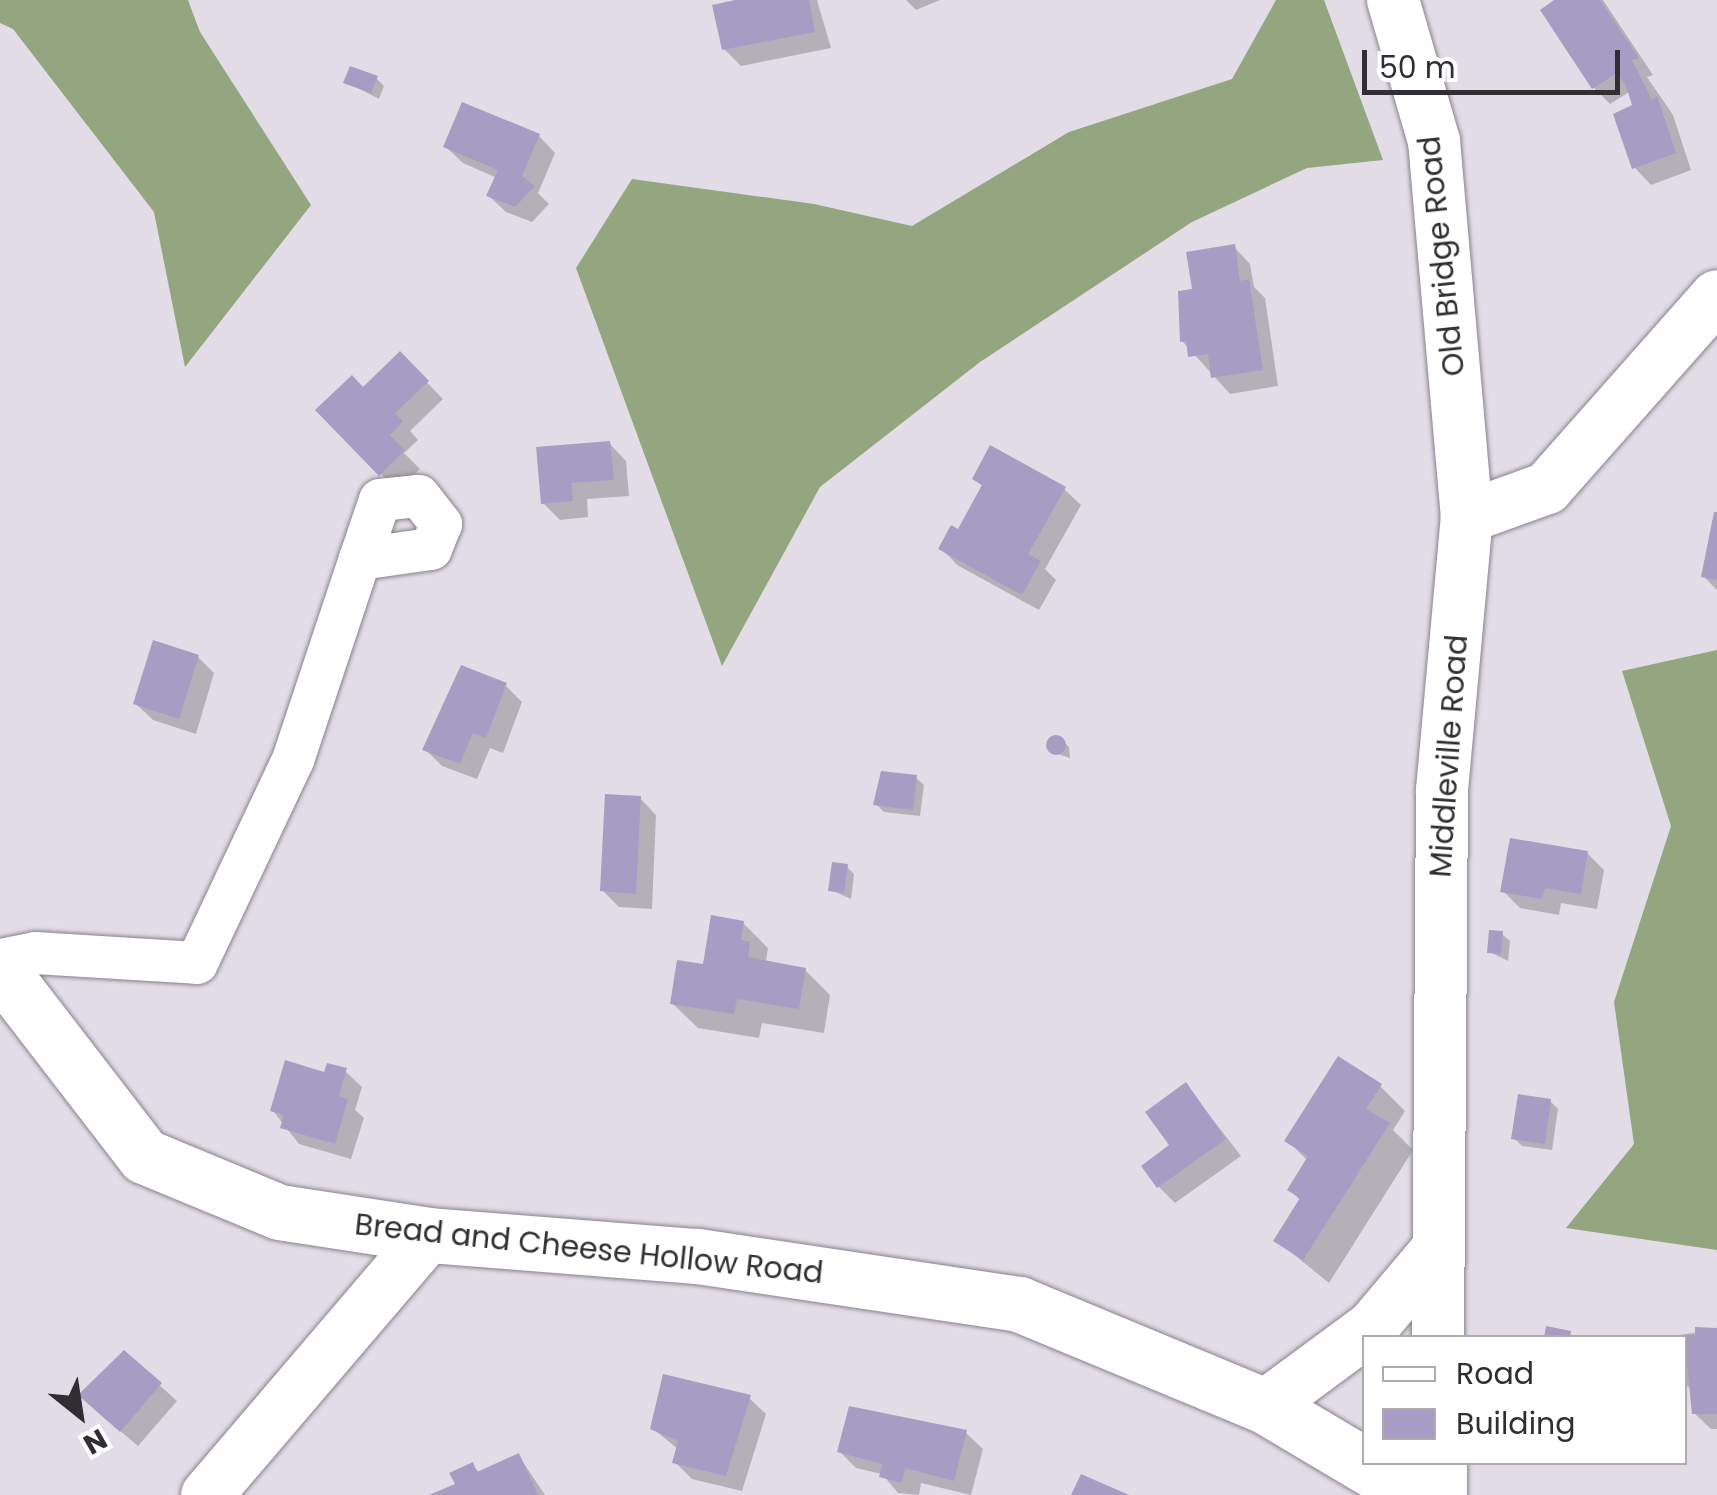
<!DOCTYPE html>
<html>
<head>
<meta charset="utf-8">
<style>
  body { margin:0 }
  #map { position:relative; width:1717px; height:1495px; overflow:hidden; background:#e2dce7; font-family:Poppins,sans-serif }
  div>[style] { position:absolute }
  .forest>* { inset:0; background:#93a680 }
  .shadow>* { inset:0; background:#0003 }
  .building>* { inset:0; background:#a79dc4 }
  .round { border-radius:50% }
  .roads { filter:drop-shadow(0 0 2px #88828d) drop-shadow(0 0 2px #88828d) }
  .minor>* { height:42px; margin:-21px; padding:0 21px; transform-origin:21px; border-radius:21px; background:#fff }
  .tertiary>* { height:52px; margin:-26px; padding:0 26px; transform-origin:26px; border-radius:26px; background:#fff }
  .secondary>* { height:55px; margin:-27.5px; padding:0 27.5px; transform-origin:27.5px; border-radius:27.5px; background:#fff }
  span { translate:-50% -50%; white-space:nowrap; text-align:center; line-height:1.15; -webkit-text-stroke:8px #fff; paint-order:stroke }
  .street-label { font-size:30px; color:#302e32 }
  .legend { position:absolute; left:1362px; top:1335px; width:325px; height:130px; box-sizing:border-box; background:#fff; border:2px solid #acabad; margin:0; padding:12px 18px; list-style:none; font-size:30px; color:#302e32 }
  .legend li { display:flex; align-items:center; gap:20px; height:50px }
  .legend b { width:50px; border:2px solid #acabad }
  .north { position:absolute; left:30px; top:1365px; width:100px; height:100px; -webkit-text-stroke:8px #fff; paint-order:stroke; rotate:150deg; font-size:28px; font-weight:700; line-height:40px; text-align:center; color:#302e32 }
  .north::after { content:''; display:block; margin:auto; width:35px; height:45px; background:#302e32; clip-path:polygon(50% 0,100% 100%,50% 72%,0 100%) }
  .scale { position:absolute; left:1362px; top:50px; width:258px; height:45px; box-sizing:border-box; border:5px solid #302e32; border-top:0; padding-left:12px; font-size:30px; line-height:35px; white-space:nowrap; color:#302e32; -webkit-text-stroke:8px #fff; paint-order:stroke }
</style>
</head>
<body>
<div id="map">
  <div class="forest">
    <div style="clip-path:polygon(0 0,188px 0,200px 32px,311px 205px,185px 367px,154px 212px,13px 29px,0 23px)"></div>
    <div style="clip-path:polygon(1276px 0,1324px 0,1383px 160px,1307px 168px,1192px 222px,980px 362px,820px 487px,722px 666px,576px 268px,632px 179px,814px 204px,912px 226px,1069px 132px,1232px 79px)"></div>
    <div style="clip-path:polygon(1717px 650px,1717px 1250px,1566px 1228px,1634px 1144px,1614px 1002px,1671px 826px,1622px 671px)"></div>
  </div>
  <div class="shadow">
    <div style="clip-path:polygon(747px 0,817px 0,831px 48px,741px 66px,724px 49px)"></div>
    <div style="clip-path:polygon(906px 0,940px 0,916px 10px)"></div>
    <div style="clip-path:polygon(1559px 0,1603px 0,1653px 75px,1647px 77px,1673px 115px,1691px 170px,1651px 185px,1635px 168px,1636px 106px,1629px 92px,1610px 104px,1594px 88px,1543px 10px)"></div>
    <div style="clip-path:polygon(376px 78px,384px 86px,379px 99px,346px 82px)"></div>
    <div style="clip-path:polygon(539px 136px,555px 153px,538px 193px,549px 204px,532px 222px,506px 212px,489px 196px,497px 178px,463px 163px,446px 147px)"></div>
    <div style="clip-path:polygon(1234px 247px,1250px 264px,1254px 287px,1265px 298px,1278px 386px,1230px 394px,1182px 341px,1195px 291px)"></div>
    <div style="clip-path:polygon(400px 355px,443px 399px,410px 431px,418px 440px,404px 453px,420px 469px,397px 490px,319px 410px,364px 390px)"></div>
    <div style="clip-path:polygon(610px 444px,626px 461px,629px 496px,587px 499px,588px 517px,560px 520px,543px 503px)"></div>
    <div style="clip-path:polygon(975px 478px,1064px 489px,1081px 505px,1045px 569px,1056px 580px,1039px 610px,957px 565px,941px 548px,959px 532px,983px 487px)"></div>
    <div style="clip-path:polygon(1717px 515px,1717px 590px,1704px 577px)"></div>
    <div style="clip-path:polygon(198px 657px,214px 673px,196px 734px,153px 720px,136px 704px)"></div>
    <div style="clip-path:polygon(506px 686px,522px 702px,503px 753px,490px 748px,477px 779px,442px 766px,425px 749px)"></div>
    <div style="clip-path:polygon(1061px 739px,1069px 747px,1070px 758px,1052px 752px,1050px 740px)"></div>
    <div style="clip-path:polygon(916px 778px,924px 785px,920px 816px,884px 812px,876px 804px)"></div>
    <div style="clip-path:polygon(640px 798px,656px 815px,652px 909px,619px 907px,602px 890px)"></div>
    <div style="clip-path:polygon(1587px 853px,1604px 870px,1597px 909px,1561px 903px,1559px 915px,1520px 908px,1503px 891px)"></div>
    <div style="clip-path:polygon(846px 866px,854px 874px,851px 899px,831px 890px)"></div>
    <div style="clip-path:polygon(743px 923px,768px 948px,766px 961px,805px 970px,830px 995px,824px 1033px,762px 1023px,759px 1038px,698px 1028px,672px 1003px)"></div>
    <div style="clip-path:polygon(1502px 934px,1510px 941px,1508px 961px,1490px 952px)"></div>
    <div style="clip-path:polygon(345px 1071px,362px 1087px,355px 1110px,364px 1118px,351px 1159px,299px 1144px,273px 1111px,326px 1075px)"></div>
    <div style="clip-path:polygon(1186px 1085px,1241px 1156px,1175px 1203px,1158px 1186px)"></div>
    <div style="clip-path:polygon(1380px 1086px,1405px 1111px,1393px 1130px,1413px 1150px,1329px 1283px,1276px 1240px,1301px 1201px,1290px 1190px,1308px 1161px,1288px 1141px)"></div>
    <div style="clip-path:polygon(1550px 1101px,1558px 1109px,1552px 1150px,1522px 1146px,1514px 1138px)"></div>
    <div style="clip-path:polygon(1717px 1330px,1717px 1429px,1711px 1429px,1694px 1413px,1695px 1393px,1684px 1383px,1684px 1338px,1662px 1337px)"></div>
    <div style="clip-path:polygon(125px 1354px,177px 1401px,138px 1446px,98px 1412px)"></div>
    <div style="clip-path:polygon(749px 1398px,766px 1414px,742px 1491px,692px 1479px,675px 1462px,678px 1449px,652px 1428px)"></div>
    <div style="clip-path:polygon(966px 1433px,983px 1449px,971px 1495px,921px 1483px,919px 1495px,898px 1493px,882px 1474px,856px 1468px,839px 1451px)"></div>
    <div style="clip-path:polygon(519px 1456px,545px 1495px,437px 1495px,458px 1485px,472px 1465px,480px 1473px)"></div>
  </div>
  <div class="building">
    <div style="clip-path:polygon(735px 0,809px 0,815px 32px,722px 50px,712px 5px)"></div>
    <div style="clip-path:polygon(1554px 0,1600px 0,1639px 58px,1632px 60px,1652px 100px,1657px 96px,1676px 153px,1632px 169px,1613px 114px,1632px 105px,1626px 86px,1617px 73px,1592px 89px,1540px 10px)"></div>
    <div style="clip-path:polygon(350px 66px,378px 76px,371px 93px,343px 83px)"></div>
    <div style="clip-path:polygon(462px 102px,540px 134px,522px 176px,535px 186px,515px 207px,486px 196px,498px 170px,443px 147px)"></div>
    <div style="clip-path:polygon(1235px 244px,1240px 281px,1249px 279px,1263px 370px,1211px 378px,1208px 354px,1188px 357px,1186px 341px,1180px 342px,1178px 291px,1192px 289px,1186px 252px)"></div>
    <div style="clip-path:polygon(400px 351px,429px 381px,395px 413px,403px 421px,390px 435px,405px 450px,379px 476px,315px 410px,352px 375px,363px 387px)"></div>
    <div style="clip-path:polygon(610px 441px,614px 480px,571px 483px,573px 501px,541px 504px,536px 447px)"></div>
    <div style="clip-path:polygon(990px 445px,1066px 487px,1028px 554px,1041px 561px,1022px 595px,938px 549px,951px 525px,958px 529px,982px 485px,972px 479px)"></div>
    <div style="clip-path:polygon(1714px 512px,1717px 512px,1717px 580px,1701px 577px)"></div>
    <div style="clip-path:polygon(153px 640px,199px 655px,179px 719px,133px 704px)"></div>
    <div style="clip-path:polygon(461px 665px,507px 683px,486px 738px,473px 733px,460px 764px,422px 750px)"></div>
    <div class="round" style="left:1046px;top:735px;width:20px;height:20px"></div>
    <div style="clip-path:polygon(881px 771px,917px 775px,913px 810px,873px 805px)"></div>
    <div style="clip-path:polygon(605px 794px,641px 796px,636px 894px,600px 891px)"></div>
    <div style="clip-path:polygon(1510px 838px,1588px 851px,1581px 894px,1545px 888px,1542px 899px,1500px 892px)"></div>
    <div style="clip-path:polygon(832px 862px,848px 864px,844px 893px,828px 891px)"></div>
    <div style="clip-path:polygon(711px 915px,744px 921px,741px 940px,750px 942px,748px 957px,806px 968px,799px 1009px,737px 999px,734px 1014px,670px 1004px,677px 960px,703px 964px)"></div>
    <div style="clip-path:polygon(1489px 930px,1503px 931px,1501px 954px,1487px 953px)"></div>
    <div style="clip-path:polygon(1338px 1056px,1382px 1084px,1366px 1109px,1390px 1123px,1303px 1260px,1273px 1241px,1300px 1198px,1287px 1190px,1308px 1156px,1284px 1141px)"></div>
    <div style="clip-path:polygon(285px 1060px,324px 1072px,327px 1063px,347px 1068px,339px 1096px,348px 1099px,335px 1144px,280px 1128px,284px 1115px,270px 1111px)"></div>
    <div style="clip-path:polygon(1186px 1082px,1226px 1139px,1157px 1188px,1141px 1166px,1169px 1145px,1145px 1112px)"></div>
    <div style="clip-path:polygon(1518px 1094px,1551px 1099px,1545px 1144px,1511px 1139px)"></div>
    <div style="clip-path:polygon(1546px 1326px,1571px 1331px,1570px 1338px,1544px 1338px)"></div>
    <div style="clip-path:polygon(1695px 1327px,1717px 1328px,1717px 1414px,1692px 1414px,1684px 1335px,1695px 1335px)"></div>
    <div style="clip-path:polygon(124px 1350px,162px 1383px,120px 1432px,78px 1395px)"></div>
    <div style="clip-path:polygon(663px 1374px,751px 1395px,726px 1476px,672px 1463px,678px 1441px,650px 1429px)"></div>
    <div style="clip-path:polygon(849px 1406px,967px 1430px,954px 1481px,905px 1468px,902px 1483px,879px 1477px,882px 1464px,837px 1452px)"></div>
    <div style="clip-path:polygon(519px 1453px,538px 1495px,429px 1495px,455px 1484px,449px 1473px,473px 1462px,477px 1472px)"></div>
    <div style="clip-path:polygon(1081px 1474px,1129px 1495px,1071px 1495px)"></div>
  </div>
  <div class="roads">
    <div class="minor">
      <div style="left:0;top:960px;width:36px;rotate:-11deg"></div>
      <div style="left:35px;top:953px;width:162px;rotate:3.5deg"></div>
      <div style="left:197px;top:963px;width:225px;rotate:-64.7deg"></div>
      <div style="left:293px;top:760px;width:212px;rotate:-71.6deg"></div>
      <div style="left:360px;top:559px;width:62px;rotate:-71.3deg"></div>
      <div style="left:380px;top:500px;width:39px;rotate:-6deg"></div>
      <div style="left:419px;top:496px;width:36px;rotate:52deg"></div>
      <div style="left:441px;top:524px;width:27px;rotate:112deg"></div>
      <div style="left:431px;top:549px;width:72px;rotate:172deg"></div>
    </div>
    <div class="tertiary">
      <div style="left:1393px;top:0;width:147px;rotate:73.8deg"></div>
      <div style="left:1434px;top:141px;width:377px;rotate:85deg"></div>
      <div style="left:1438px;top:1338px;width:548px;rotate:-89.58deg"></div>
      <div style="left:1442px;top:790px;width:274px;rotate:-84.8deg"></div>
      <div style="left:1467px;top:517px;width:85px;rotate:-19.9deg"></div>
      <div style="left:1547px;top:488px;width:256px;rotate:-48.5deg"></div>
      <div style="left:1265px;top:1406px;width:134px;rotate:-36.5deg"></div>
      <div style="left:1373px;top:1326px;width:99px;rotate:-49.9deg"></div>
      <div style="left:1441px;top:1462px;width:33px;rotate:90deg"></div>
      <div style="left:207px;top:1495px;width:342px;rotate:-49.5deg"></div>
    </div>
    <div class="secondary">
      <div style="left:0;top:969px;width:236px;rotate:52.4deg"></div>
      <div style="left:144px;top:1156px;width:146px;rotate:22.5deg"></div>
      <div style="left:279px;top:1212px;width:152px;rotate:8.7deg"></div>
      <div style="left:429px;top:1235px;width:270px;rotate:4.5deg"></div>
      <div style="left:698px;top:1256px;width:325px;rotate:8.5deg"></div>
      <div style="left:1019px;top:1304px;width:266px;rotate:22.5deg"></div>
      <div style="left:1265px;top:1406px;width:174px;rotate:30.7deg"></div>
    </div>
  </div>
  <div class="street-label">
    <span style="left:1442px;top:256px;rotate:-96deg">Old Bridge Road</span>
    <span style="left:1449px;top:756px;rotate:-86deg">Middleville Road</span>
    <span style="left:589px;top:1249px;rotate:6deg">Bread and Cheese Hollow Road</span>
  </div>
  <ul class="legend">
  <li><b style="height:12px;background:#fff"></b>Road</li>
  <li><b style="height:28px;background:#a79dc4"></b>Building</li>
  </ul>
  <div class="north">N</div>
  <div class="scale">50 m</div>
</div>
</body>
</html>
